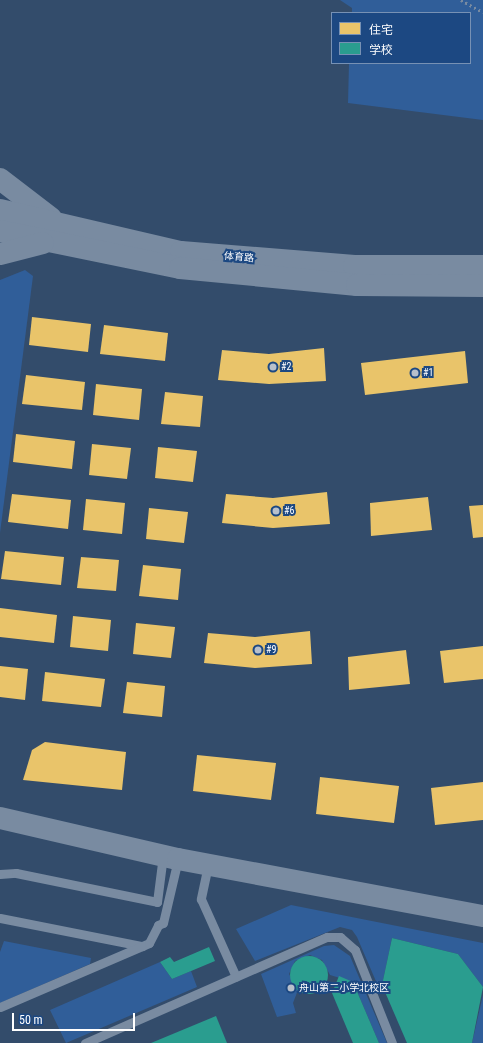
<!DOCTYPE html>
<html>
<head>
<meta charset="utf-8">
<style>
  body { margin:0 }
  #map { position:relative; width:483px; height:1043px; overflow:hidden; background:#334c6b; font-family:"Roboto Condensed","Noto Sans SC",sans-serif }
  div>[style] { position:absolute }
  .green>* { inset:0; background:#305e99 }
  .homes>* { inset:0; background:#e9c46a }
  .schools>* { inset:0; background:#2a9d8f }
  .round { border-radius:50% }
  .path>* { height:2.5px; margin-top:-1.25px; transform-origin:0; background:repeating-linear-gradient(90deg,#798ba1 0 2px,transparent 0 5px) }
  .service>* { height:9px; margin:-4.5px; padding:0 4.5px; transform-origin:4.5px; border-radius:4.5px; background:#798ba1 }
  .tertiary>* { height:22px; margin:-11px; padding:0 11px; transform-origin:11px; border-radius:11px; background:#798ba1 }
  .dots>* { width:11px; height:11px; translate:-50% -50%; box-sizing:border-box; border:2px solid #1c4882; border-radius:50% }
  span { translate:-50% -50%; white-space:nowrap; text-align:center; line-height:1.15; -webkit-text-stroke:4px #1c4882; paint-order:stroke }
  .street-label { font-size:10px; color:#fff }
  .poi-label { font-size:10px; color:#fff }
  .left { translate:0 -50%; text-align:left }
  .legend { position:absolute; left:331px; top:12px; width:140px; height:52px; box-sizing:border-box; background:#1c4882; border:1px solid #7791b4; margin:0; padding:5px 7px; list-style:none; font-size:12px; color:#fff }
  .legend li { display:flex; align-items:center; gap:8px; height:20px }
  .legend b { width:20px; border:1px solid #7791b4 }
  .scale { position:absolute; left:12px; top:1013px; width:123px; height:18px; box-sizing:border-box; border:2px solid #fff; border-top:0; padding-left:5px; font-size:12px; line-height:14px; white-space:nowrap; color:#fff; -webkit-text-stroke:3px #1c4882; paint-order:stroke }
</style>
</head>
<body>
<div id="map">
  <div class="green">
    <div style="clip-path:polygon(340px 0,483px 0,483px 120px,348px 103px,349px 63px,470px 63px,470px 13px,352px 13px,352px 8px)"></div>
    <div style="clip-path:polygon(25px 270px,33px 276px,0 533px,0 280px)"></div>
    <div style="clip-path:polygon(291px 905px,483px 943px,483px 987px,458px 954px,392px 938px,382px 985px,378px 986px,357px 937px,352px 930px,340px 927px,255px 961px,236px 929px)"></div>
    <div style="clip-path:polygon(4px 941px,91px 958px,90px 964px,0 1003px,0 952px)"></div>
    <div style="clip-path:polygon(334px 945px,350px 956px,387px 1043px,379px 1043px,353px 982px,330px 975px,322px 960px,310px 955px,295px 961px,289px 974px,298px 990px,293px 1003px,296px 1013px,277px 1017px,261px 974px,324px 946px)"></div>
    <div style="clip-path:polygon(160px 962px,172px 979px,191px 971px,197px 987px,66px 1043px,50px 1010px)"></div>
    <div style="clip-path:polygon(483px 995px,483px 1043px,472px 1043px)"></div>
  </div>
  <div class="homes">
    <div style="clip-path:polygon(32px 317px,91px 324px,88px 352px,29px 345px)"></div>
    <div style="clip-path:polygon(104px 325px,168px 333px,165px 361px,100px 354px)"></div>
    <div style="clip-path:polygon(324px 348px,326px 381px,269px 384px,218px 380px,222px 350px,269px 354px)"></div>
    <div style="clip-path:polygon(465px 351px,468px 383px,365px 395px,361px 363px)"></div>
    <div style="clip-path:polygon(26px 375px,85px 382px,82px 410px,22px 404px)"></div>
    <div style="clip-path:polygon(96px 384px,142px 389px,139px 420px,93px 415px)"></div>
    <div style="clip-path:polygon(165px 392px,203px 396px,200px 427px,161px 424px)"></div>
    <div style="clip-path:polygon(16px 434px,75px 441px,72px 469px,13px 462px)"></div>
    <div style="clip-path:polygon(92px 444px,131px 448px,127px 479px,89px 475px)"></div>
    <div style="clip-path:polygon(158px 447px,197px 451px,193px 482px,155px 478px)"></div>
    <div style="clip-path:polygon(327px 492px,330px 524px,273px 528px,222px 523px,226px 494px,273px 498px)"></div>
    <div style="clip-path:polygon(12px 494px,71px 500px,68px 529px,8px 522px)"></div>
    <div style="clip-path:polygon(428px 497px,432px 530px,371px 536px,370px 503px)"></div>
    <div style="clip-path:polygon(86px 499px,125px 503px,122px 534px,83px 530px)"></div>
    <div style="clip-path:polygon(483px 505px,483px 537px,473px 538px,469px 506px)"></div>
    <div style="clip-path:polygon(149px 508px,188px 512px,184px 543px,146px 539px)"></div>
    <div style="clip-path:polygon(5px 551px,64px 557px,61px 585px,1px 579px)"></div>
    <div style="clip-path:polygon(81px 557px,119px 560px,116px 591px,77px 588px)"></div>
    <div style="clip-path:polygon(143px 565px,181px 569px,178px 600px,139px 596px)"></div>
    <div style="clip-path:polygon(0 608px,57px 615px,54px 643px,0 637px)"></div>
    <div style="clip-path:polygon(73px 616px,111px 620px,108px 651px,70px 647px)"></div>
    <div style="clip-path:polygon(136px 623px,175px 627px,171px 658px,133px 654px)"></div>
    <div style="clip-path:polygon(310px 631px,312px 664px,255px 668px,204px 663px,208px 633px,255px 637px)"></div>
    <div style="clip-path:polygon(483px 646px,483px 679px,444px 683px,440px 651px)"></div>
    <div style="clip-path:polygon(406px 650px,410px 684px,349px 690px,348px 657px)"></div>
    <div style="clip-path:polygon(0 666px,28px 669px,25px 700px,0 697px)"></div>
    <div style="clip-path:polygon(45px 672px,105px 679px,101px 707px,42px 701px)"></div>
    <div style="clip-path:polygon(127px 682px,165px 686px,162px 717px,123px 713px)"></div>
    <div style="clip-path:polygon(45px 742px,126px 752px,122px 790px,23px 780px,32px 750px)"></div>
    <div style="clip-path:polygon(197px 755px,276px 763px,271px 800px,193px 791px)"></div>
    <div style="clip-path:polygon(320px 777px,399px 786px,394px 823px,316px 814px)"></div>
    <div style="clip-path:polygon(483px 782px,483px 820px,435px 825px,431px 788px)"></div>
  </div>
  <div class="schools">
    <div style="clip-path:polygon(392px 938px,458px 954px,483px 987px,472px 1043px,407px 1043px,382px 985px)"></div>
    <div style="clip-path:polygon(209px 947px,215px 961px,172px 979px,160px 962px,170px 957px,174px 962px)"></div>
    <div class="round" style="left:290px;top:956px;width:38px;height:38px"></div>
    <div style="clip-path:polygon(339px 976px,353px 982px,379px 1043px,353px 1043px,332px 993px)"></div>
    <div style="clip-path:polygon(216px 1016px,227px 1043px,151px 1043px)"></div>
  </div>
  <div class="path">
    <div style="left:461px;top:0;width:25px;rotate:29deg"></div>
  </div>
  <div class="service">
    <div style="left:208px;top:865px;width:35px;rotate:102deg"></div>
    <div style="left:201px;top:899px;width:85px;rotate:65.8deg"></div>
    <div style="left:0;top:874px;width:16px;rotate:-4deg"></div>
    <div style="left:16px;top:873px;width:144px;rotate:11.6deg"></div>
    <div style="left:157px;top:902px;width:47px;rotate:-82.7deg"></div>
    <div style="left:0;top:918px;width:145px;rotate:11.2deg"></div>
    <div style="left:0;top:1007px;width:162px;rotate:-23.2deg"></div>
    <div style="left:149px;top:943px;width:20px;rotate:-63deg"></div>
    <div style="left:158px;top:925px;width:5px;rotate:-22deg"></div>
    <div style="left:163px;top:923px;width:66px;rotate:-76.8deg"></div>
    <div style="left:85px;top:1043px;width:264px;rotate:-23.7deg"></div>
    <div style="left:327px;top:937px;width:13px"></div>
    <div style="left:340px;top:937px;width:20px;rotate:41deg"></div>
    <div style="left:355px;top:950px;width:100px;rotate:68.3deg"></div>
  </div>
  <div class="tertiary">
    <div style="left:0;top:179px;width:64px;rotate:37.4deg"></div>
    <div style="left:0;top:210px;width:186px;rotate:13.1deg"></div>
    <div style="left:181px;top:252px;width:174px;rotate:4.6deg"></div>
    <div style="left:354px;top:266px;width:129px"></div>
    <div style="left:0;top:231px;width:184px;rotate:11.6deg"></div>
    <div style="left:180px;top:268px;width:178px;rotate:5.5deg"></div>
    <div style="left:357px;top:285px;width:126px;rotate:0.5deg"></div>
    <div style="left:0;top:254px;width:44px;rotate:-14.3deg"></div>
    <div style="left:0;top:818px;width:183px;rotate:13deg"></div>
    <div style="left:178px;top:859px;width:310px;rotate:10.6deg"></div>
  </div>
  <div class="dots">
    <div style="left:273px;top:367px;background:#b8c0cb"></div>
    <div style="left:415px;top:373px;background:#b8c0cb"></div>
    <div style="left:276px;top:511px;background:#b8c0cb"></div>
    <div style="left:258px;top:650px;background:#b8c0cb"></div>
    <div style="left:291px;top:988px;background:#b8c0cb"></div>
  </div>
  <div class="street-label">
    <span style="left:239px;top:257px;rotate:5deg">体育路</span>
  </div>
  <div class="poi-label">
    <span class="left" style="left:281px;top:367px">#2</span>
    <span class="left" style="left:423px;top:373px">#1</span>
    <span class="left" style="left:284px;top:511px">#6</span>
    <span class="left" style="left:266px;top:650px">#9</span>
    <span class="left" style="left:299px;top:988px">舟山第二小学北校区</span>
  </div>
  <ul class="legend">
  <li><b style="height:11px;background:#e9c46a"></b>住宅</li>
  <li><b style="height:11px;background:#2a9d8f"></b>学校</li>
  </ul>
  <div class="scale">50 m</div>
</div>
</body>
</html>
